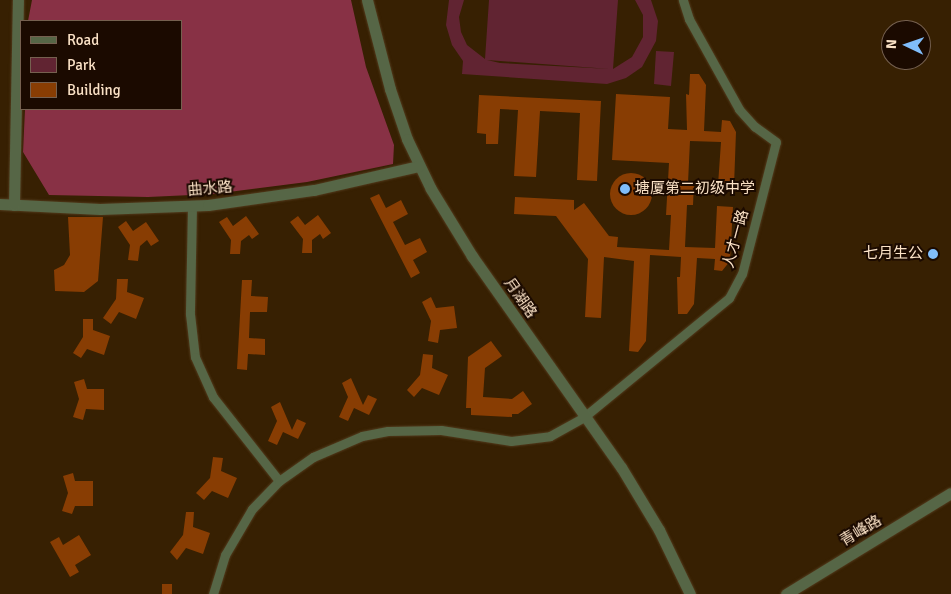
<!DOCTYPE html>
<html>
<head>
<meta charset="utf-8">
<style>
  body { margin:0 }
  #map { position:relative; width:951px; height:594px; overflow:hidden; background:#372002; font-family:Signika,"Noto Sans SC",sans-serif }
  div>[style] { position:absolute }
  .green>* { inset:0; background:#612432 }
  .forest>* { inset:0; background:#883145 }
  .building>* { inset:0; background:#883d03 }
  .round { border-radius:50% }
  .roads { filter:drop-shadow(0 0 1px #523b1d) drop-shadow(0 0 1px #523b1d) }
  .minor>* { height:9px; margin:-4.5px; padding:0 4.5px; transform-origin:4.5px; border-radius:4.5px; background:#566646 }
  .tertiary>* { height:11px; margin:-5.5px; padding:0 5.5px; transform-origin:5.5px; border-radius:5.5px; background:#566646 }
  .dots>* { width:14px; height:14px; translate:-50% -50%; box-sizing:border-box; border:2px solid #1b0a00; border-radius:50% }
  span { translate:-50% -50%; white-space:nowrap; text-align:center; line-height:1.15; -webkit-text-stroke:4px #1b0a00; paint-order:stroke }
  .street-label { font-size:15px; color:#fbe2c6 }
  .poi-label { font-size:15px; color:#fbe2c6 }
  .left { translate:0 -50%; text-align:left }
  .right { translate:-100% -50%; text-align:right }
  .legend { position:absolute; left:20px; top:20px; width:162px; height:90px; box-sizing:border-box; background:#1b0a00; border:1px solid #75604f; margin:0; padding:6px 9px; list-style:none; font-size:15px; color:#fbe2c6 }
  .legend li { display:flex; align-items:center; gap:10px; height:25px }
  .legend b { width:25px; border:1px solid #75604f }
  .north { position:absolute; left:881px; top:20px; width:50px; height:50px; box-sizing:border-box; background:#1b0a00; border:1px solid #75604f; border-radius:50%; rotate:273deg; font-size:14px; font-weight:700; line-height:20px; text-align:center; color:#fbe2c6 }
  .north::after { content:''; display:block; margin:auto; width:18px; height:22px; background:#80bdfa; clip-path:polygon(50% 0,100% 100%,50% 72%,0 100%) }
</style>
</head>
<body>
<div id="map">
  <div class="green">
    <div style="clip-path:polygon(evenodd,449px 0,464px 0,459px 17px,461px 32px,467px 45px,485px 59px,489px 0,618px 0,613px 69px,632px 57px,643px 37px,643px 15px,635px 0,651px 0,658px 21px,656px 41px,642px 67px,626px 78px,607px 84px,462px 74px,463px 61px,452px 45px,446px 25px,449px 0,487px 60px,610px 69px,500px 63px,487px 60px)"></div>
    <div style="clip-path:polygon(656px 51px,674px 52px,671px 86px,654px 84px)"></div>
  </div>
  <div class="forest">
    <div style="clip-path:polygon(32px 0,351px 0,366px 67px,394px 145px,393px 164px,307px 182px,213px 194px,148px 197px,49px 195px,23px 152px,25px 109px,181px 109px,181px 21px,28px 21px)"></div>
  </div>
  <div class="building">
    <div style="clip-path:polygon(690px 74px,699px 74px,706px 85px,704px 131px,721px 132px,722px 120px,730px 121px,736px 132px,734px 186px,718px 185px,721px 142px,690px 141px,688px 183px,694px 183px,693px 205px,687px 205px,685px 247px,715px 248px,717px 206px,733px 207px,730px 261px,722px 271px,714px 270px,715px 259px,697px 258px,694px 304px,687px 314px,678px 314px,677px 277px,680px 277px,681px 257px,650px 255px,646px 341px,638px 352px,629px 351px,634px 261px,604px 257px,601px 318px,585px 317px,588px 259px,556px 216px,514px 214px,515px 197px,574px 200px,574px 210px,584px 203px,609px 236px,618px 237px,617px 247px,669px 250px,671px 215px,666px 215px,669px 163px,612px 160px,616px 94px,670px 97px,668px 129px,687px 130px,686px 94px,689px 95px)"></div>
    <div style="clip-path:polygon(479px 95px,601px 101px,597px 181px,577px 180px,580px 113px,540px 111px,536px 177px,514px 176px,518px 110px,500px 109px,498px 144px,486px 144px,486px 134px,477px 133px)"></div>
    <div class="round" style="left:610px;top:173px;width:42px;height:42px"></div>
    <div style="clip-path:polygon(379px 194px,386px 208px,401px 200px,408px 214px,393px 222px,405px 245px,420px 238px,427px 252px,413px 260px,420px 273px,411px 278px,370px 198px)"></div>
    <div style="clip-path:polygon(318px 215px,331px 233px,323px 239px,320px 234px,312px 240px,312px 253px,302px 253px,303px 239px,290px 222px,298px 216px,305px 225px)"></div>
    <div style="clip-path:polygon(246px 216px,259px 234px,252px 239px,249px 235px,241px 241px,240px 254px,230px 254px,231px 240px,219px 222px,227px 217px,233px 226px)"></div>
    <div style="clip-path:polygon(68px 217px,103px 217px,98px 281px,84px 292px,55px 291px,54px 270px,64px 265px,70px 255px)"></div>
    <div style="clip-path:polygon(126px 221px,133px 231px,146px 222px,159px 241px,151px 246px,147px 240px,140px 246px,138px 261px,128px 260px,130px 245px,118px 227px)"></div>
    <div style="clip-path:polygon(117px 279px,128px 279px,127px 292px,144px 298px,136px 319px,119px 312px,111px 324px,103px 318px,116px 299px)"></div>
    <div style="clip-path:polygon(242px 280px,252px 280px,251px 296px,268px 297px,267px 312px,250px 312px,249px 338px,265px 339px,265px 355px,248px 354px,247px 370px,237px 369px)"></div>
    <div style="clip-path:polygon(431px 297px,436px 308px,454px 306px,457px 328px,440px 330px,438px 343px,428px 341px,431px 321px,422px 302px)"></div>
    <div style="clip-path:polygon(83px 319px,93px 319px,93px 330px,110px 336px,104px 355px,87px 349px,81px 358px,73px 353px,83px 337px)"></div>
    <div style="clip-path:polygon(491px 341px,502px 356px,485px 368px,483px 397px,512px 399px,523px 391px,532px 404px,518px 414px,512px 414px,512px 417px,471px 415px,471px 408px,466px 408px,468px 357px)"></div>
    <div style="clip-path:polygon(423px 354px,433px 355px,432px 368px,448px 375px,439px 395px,422px 388px,414px 397px,407px 390px,420px 375px)"></div>
    <div style="clip-path:polygon(351px 378px,363px 405px,368px 395px,377px 399px,369px 415px,354px 408px,348px 421px,339px 417px,348px 397px,342px 383px)"></div>
    <div style="clip-path:polygon(84px 379px,87px 389px,104px 389px,104px 410px,86px 409px,83px 420px,73px 417px,79px 399px,74px 382px)"></div>
    <div style="clip-path:polygon(280px 402px,292px 430px,297px 419px,306px 423px,298px 439px,283px 432px,277px 445px,268px 441px,277px 421px,271px 407px)"></div>
    <div style="clip-path:polygon(213px 457px,223px 458px,221px 471px,237px 478px,228px 498px,212px 491px,204px 500px,196px 493px,210px 478px)"></div>
    <div style="clip-path:polygon(73px 473px,75px 481px,93px 481px,93px 506px,75px 506px,72px 514px,62px 511px,68px 493px,63px 476px)"></div>
    <div style="clip-path:polygon(186px 512px,194px 512px,193px 527px,210px 533px,203px 554px,186px 548px,177px 560px,170px 552px,183px 535px)"></div>
    <div style="clip-path:polygon(79px 535px,91px 555px,75px 565px,79px 572px,70px 577px,50px 542px,59px 537px,63px 545px)"></div>
    <div style="clip-path:polygon(162px 584px,172px 584px,172px 594px,162px 594px)"></div>
  </div>
  <div class="roads">
    <div class="minor">
      <div style="left:192px;top:206px;width:108px;rotate:91.1deg"></div>
      <div style="left:190px;top:314px;width:43px;rotate:83.4deg"></div>
      <div style="left:195px;top:357px;width:44px;rotate:65.8deg"></div>
      <div style="left:213px;top:397px;width:107px;rotate:51.8deg"></div>
      <div style="left:213px;top:594px;width:41px;rotate:-72.9deg"></div>
      <div style="left:225px;top:555px;width:53px;rotate:-59.6deg"></div>
      <div style="left:252px;top:509px;width:39px;rotate:-46deg"></div>
      <div style="left:279px;top:481px;width:42px;rotate:-35.2deg"></div>
      <div style="left:313px;top:457px;width:53px;rotate:-23.2deg"></div>
      <div style="left:362px;top:436px;width:26px;rotate:-11deg"></div>
      <div style="left:388px;top:431px;width:53px;rotate:-1.1deg"></div>
      <div style="left:441px;top:430px;width:71px;rotate:8.9deg"></div>
      <div style="left:511px;top:441px;width:39px;rotate:-7deg"></div>
      <div style="left:550px;top:436px;width:39px;rotate:-29deg"></div>
      <div style="left:584px;top:417px;width:188px;rotate:-39.4deg"></div>
      <div style="left:729px;top:298px;width:27px;rotate:-62deg"></div>
      <div style="left:742px;top:274px;width:136px;rotate:-75.6deg"></div>
      <div style="left:776px;top:142px;width:26px;rotate:-144deg"></div>
      <div style="left:755px;top:127px;width:24px;rotate:-132deg"></div>
      <div style="left:739px;top:109px;width:103px;rotate:-119.1deg"></div>
      <div style="left:689px;top:19px;width:20px;rotate:-108deg"></div>
    </div>
    <div class="tertiary">
      <div style="left:367px;top:0;width:92px;rotate:75.5deg"></div>
      <div style="left:390px;top:89px;width:53px;rotate:71.2deg"></div>
      <div style="left:407px;top:139px;width:55px;rotate:64.4deg"></div>
      <div style="left:431px;top:189px;width:79px;rotate:58.5deg"></div>
      <div style="left:472px;top:256px;width:258px;rotate:54.8deg"></div>
      <div style="left:621px;top:467px;width:74px;rotate:58.9deg"></div>
      <div style="left:659px;top:530px;width:71px;rotate:64.2deg"></div>
      <div style="left:0;top:204px;width:100px;rotate:2.9deg"></div>
      <div style="left:100px;top:209px;width:108px;rotate:-2.1deg"></div>
      <div style="left:208px;top:205px;width:107px;rotate:-8.1deg"></div>
      <div style="left:314px;top:190px;width:108px;rotate:-12.9deg"></div>
      <div style="left:14px;top:205px;width:205px;rotate:-88.9deg"></div>
      <div style="left:786px;top:594px;width:193px;rotate:-31.5deg"></div>
    </div>
  </div>
  <div class="dots">
    <div style="left:625px;top:189px;background:#80bdfa"></div>
    <div style="left:933px;top:254px;background:#80bdfa"></div>
  </div>
  <div class="street-label">
    <span style="left:210px;top:189px;rotate:-5deg">曲水路</span>
    <span style="left:736px;top:239px;rotate:-75deg">人才一路</span>
    <span style="left:520px;top:298px;rotate:55deg">月湖路</span>
    <span style="left:861px;top:531px;rotate:-31deg">青峰路</span>
  </div>
  <div class="poi-label">
    <span class="left" style="left:635px;top:189px">塘厦第二初级中学</span>
    <span class="right" style="left:923px;top:254px">七月生公</span>
  </div>
  <ul class="legend">
  <li><b style="height:6px;background:#566646"></b>Road</li>
  <li><b style="height:14px;background:#612432"></b>Park</li>
  <li><b style="height:14px;background:#883d03"></b>Building</li>
  </ul>
  <div class="north">N</div>
</div>
</body>
</html>
